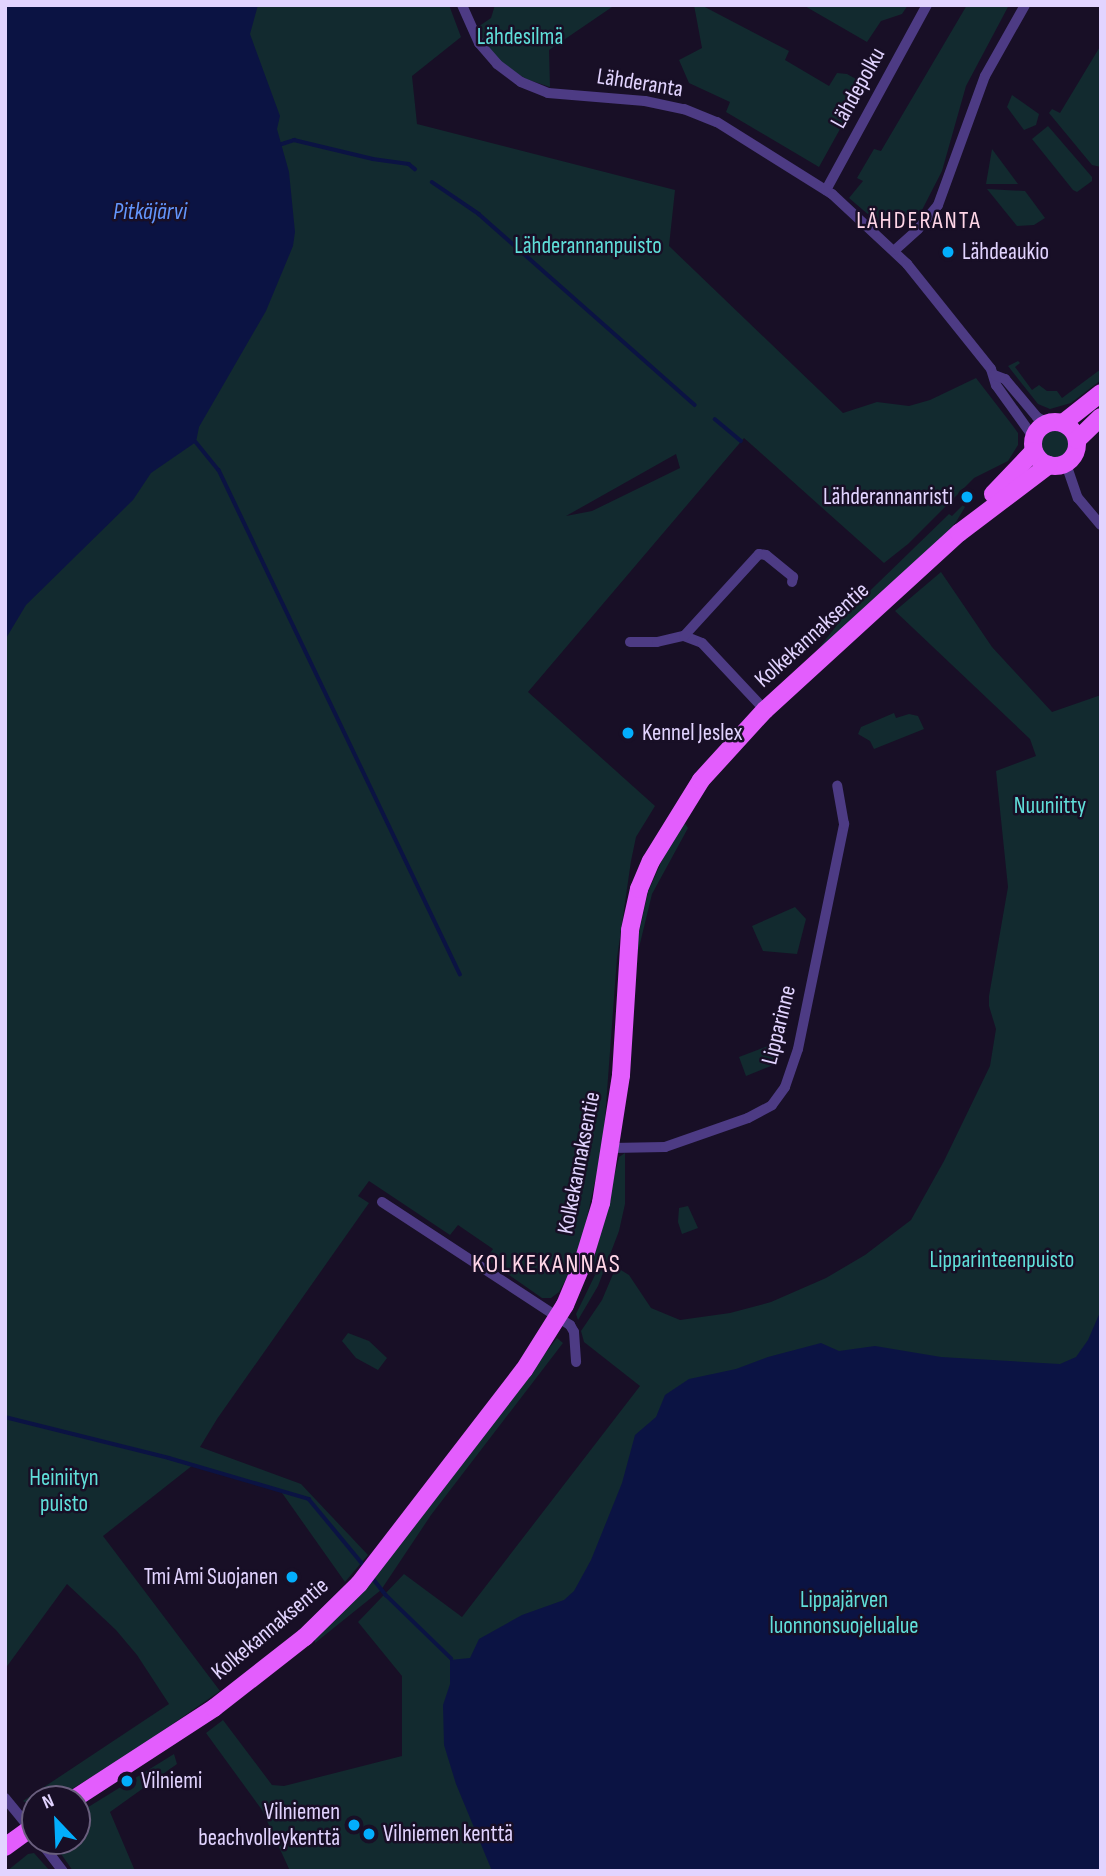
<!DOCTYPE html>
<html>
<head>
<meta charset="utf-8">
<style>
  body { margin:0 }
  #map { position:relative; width:1106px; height:1876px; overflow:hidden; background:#180f26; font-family:"Sofia Sans Condensed",sans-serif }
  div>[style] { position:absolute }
  .green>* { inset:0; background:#122a2f }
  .round { border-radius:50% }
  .water>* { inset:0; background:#0b1343 }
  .stream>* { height:3.5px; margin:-1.75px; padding:0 1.75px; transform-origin:1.75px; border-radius:1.75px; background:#0b1343 }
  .street>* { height:10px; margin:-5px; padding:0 5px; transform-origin:5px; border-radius:5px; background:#4d3b84 }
  .primary>* { height:18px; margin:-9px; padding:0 9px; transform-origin:9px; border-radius:9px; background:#e35dfd }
  .primary>.ring { margin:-9px; padding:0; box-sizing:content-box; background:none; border:18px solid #e35dfd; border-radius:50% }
  .dots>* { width:19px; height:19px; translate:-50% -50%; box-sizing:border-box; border:4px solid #180f26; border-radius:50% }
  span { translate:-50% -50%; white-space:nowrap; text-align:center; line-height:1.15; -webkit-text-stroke:5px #180f26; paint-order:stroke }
  .park-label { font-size:23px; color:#60dfda }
  .street-label { font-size:23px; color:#e2d4ff }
  .poi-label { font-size:23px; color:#e2d4ff }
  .left { translate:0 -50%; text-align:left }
  .right { translate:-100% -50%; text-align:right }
  .water-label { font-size:24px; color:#6396fd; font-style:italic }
  .neighbourhood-label { font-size:24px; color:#ffd6e7; letter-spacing:2px }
  .quarter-label { font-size:26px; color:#ffd6e7; letter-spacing:2px }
  .frame { position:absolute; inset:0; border:7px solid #e2d4ff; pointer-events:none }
  .north { position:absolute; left:21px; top:1785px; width:70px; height:70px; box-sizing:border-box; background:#180f26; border:2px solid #695e7d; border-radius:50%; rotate:337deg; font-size:19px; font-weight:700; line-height:28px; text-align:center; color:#e2d4ff }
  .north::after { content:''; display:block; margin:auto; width:24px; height:32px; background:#03aefc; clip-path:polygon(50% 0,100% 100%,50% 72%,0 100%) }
</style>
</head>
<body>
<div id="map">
  <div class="green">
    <div style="clip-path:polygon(evenodd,219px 5px,449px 5px,461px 37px,412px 76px,417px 124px,675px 190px,669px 246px,843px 413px,877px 402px,909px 406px,930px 400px,976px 378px,1013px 426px,1018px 433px,1018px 445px,1008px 461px,974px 478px,908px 544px,884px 563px,744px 438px,528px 692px,655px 806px,636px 837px,631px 861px,617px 958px,603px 1145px,582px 1240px,572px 1268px,559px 1292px,551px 1298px,542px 1298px,486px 1259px,493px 1249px,458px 1225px,450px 1235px,369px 1181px,358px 1196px,369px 1203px,217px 1419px,200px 1447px,301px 1484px,368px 1555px,345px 1582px,280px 1490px,193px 1465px,103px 1536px,220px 1691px,138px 1748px,56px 1799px,35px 1799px,35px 1803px,29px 1804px,23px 1801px,169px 1704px,137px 1655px,116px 1630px,67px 1584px,5px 1669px,5px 618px,219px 5px,676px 454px,680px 468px,592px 511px,566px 516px,676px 454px)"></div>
    <div style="clip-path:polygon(495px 5px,615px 5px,549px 50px,550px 87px,526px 79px,499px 62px,475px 29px,491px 18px)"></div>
    <div style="clip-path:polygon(694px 5px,701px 5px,789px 51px,785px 60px,829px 86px,837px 73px,847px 74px,865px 84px,819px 167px,726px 112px,730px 102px,689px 83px,679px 60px,702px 48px)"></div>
    <div style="clip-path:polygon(803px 5px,908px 5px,902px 14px,881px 21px,867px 42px)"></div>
    <div style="clip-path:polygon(967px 5px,1009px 5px,966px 86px,942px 171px,921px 212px,900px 228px,884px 228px,849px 198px,863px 181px,857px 178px,874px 149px,881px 151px)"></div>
    <div style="clip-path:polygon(1101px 45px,1101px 167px,1092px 165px,1049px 113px,1052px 109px,1060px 113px)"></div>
    <div style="clip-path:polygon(1012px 95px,1039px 114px,1036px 125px,1024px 130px,1007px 107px)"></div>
    <div style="clip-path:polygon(1048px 126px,1092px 177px,1092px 181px,1077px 192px,1073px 190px,1032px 139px)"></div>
    <div style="clip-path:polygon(992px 149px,1018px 184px,986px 184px)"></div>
    <div style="clip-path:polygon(987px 189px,1025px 191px,1045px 218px,1034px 225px,1017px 226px)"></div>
    <div style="clip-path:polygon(1018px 361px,1020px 363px,1015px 367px,1032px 390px,1039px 385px,1047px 391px,1057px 391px,1062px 398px,1101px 369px,1101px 380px,1071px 403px,1050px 409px,1038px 404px,1008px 366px)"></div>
    <div class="round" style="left:1040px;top:430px;width:28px;height:28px"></div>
    <div style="clip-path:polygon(963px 505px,965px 507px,956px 522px,939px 541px,809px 661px,844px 616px,949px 514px,952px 516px)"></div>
    <div style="clip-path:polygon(941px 572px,992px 647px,1052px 712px,1101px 695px,1101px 1871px,290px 1871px,262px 1810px,206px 1733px,223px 1720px,272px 1785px,284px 1786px,402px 1756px,402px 1676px,358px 1622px,404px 1574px,462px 1617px,640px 1386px,584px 1342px,581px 1331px,602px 1300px,616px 1267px,629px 1275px,651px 1308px,680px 1320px,730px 1313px,771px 1302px,826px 1278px,865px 1255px,911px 1220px,944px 1161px,990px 1066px,996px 1029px,989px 1006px,989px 996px,1008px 887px,996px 771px,1036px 756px,1030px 739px,895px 611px)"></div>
    <div style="clip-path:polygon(894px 713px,896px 718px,909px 714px,918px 716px,924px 729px,874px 749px,870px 741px,858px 734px,861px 727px)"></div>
    <div style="clip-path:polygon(684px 822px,688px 828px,652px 894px,636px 960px,634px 955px,648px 892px,667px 849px)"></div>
    <div style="clip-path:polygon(795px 907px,806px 919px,797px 954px,763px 951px,752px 926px)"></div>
    <div style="clip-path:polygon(768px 1046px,776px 1064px,746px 1076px,739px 1057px)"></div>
    <div style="clip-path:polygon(625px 1153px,625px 1204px,619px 1231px,598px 1286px,578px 1320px,576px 1314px,595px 1275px,592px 1272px,594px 1259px,619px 1157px)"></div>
    <div style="clip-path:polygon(688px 1206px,698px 1228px,682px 1234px,678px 1222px,679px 1208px)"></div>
    <div style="clip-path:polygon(348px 1333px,369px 1341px,387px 1358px,378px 1370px,356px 1358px,342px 1341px)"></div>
    <div style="clip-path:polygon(557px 1338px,563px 1343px,431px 1515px,381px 1590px,315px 1643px,315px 1638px,335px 1620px,387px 1559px)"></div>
    <div style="clip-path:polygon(174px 1754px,177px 1764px,110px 1812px,135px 1871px,73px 1871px,52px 1841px,77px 1841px,77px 1814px)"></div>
    <div style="clip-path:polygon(34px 1853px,50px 1871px,7px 1871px,28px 1854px)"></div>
  </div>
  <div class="water">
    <div style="clip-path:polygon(5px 5px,258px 5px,250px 34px,280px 116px,277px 129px,289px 172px,295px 232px,293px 246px,266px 311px,199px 427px,196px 442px,151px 473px,133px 500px,26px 605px,5px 640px)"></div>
    <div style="clip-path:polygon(1101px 1310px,1101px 1871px,492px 1871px,456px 1784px,444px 1745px,443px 1705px,450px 1684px,450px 1660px,470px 1658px,479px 1639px,522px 1615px,564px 1600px,574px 1591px,591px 1560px,622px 1483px,635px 1435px,656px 1417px,665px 1395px,689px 1379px,736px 1369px,768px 1357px,821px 1343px,839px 1351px,875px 1346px,941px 1357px,1060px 1364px,1076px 1357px,1088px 1340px)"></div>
  </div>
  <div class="stream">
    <div style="left:282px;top:144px;width:13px;rotate:-18deg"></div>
    <div style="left:294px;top:140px;width:81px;rotate:13.5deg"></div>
    <div style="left:373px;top:159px;width:36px;rotate:8deg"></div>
    <div style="left:409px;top:164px;width:8px;rotate:40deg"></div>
    <div style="left:432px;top:182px;width:57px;rotate:34.2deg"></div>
    <div style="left:479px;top:214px;width:288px;rotate:41.5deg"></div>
    <div style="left:715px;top:419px;width:34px;rotate:40deg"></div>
    <div style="left:196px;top:442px;width:36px;rotate:51deg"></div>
    <div style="left:219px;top:470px;width:559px;rotate:64.44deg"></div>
    <div style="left:5px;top:1417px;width:169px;rotate:14deg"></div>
    <div style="left:169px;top:1458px;width:146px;rotate:16.3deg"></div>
    <div style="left:309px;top:1499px;width:89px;rotate:50.4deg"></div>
    <div style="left:372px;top:1577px;width:23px;rotate:52deg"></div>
    <div style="left:386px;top:1595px;width:91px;rotate:44.1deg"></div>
  </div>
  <div class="street">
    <div style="left:462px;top:5px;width:42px;rotate:65.9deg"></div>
    <div style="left:479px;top:43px;width:28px;rotate:49deg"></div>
    <div style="left:497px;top:64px;width:30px;rotate:37deg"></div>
    <div style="left:521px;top:82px;width:29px;rotate:22deg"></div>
    <div style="left:548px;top:93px;width:97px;rotate:4.7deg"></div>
    <div style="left:645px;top:101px;width:40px;rotate:12deg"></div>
    <div style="left:684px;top:109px;width:35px;rotate:22deg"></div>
    <div style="left:717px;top:122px;width:136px;rotate:32.1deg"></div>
    <div style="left:832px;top:194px;width:103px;rotate:43deg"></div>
    <div style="left:907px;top:264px;width:134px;rotate:51.3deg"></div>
    <div style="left:991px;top:369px;width:17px;rotate:73deg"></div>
    <div style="left:996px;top:385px;width:65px;rotate:54.4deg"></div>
    <div style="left:826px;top:190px;width:211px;rotate:-61.4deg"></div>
    <div style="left:895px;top:250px;width:31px;rotate:-42deg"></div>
    <div style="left:918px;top:229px;width:31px;rotate:-50deg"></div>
    <div style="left:938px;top:205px;width:137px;rotate:-70deg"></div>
    <div style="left:985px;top:76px;width:81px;rotate:-60.6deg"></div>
    <div style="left:994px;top:375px;width:12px;rotate:20deg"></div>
    <div style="left:1005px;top:379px;width:50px;rotate:49.9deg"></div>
    <div style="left:1037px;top:417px;width:13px;rotate:29deg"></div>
    <div style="left:1066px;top:464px;width:36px;rotate:71deg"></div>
    <div style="left:1078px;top:498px;width:35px;rotate:50deg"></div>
    <div style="left:684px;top:636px;width:19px;rotate:21deg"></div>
    <div style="left:702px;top:643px;width:92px;rotate:46.8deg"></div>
    <div style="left:630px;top:642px;width:27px"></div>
    <div style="left:657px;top:642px;width:28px;rotate:-13deg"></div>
    <div style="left:684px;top:636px;width:111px;rotate:-47.6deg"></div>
    <div style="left:759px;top:554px;width:7px;rotate:8deg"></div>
    <div style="left:766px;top:555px;width:35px;rotate:39deg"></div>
    <div style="left:793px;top:577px;width:5px;rotate:101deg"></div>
    <div style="left:612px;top:1148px;width:53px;rotate:-1.1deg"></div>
    <div style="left:665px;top:1147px;width:88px;rotate:-19.3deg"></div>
    <div style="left:748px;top:1118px;width:27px;rotate:-28deg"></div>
    <div style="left:772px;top:1105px;width:22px;rotate:-54deg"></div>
    <div style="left:785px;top:1087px;width:40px;rotate:-71.1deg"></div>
    <div style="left:798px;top:1049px;width:230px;rotate:-78.4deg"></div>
    <div style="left:844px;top:824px;width:39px;rotate:-100deg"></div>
    <div style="left:382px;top:1202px;width:225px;rotate:33.2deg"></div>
    <div style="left:570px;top:1325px;width:8px;rotate:60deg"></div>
    <div style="left:574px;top:1332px;width:30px;rotate:86deg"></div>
    <div style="left:5px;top:1798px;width:43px;rotate:50.7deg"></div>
    <div style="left:40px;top:1841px;width:38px;rotate:53deg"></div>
  </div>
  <div class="primary">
    <div class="ring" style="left:1033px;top:422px;width:26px;height:26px"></div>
    <div style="left:1063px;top:423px;width:48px;rotate:-38.3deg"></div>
    <div style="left:1077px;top:440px;width:33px;rotate:-44deg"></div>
    <div style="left:993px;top:494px;width:59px;rotate:-46.4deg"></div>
    <div style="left:74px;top:1799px;width:167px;rotate:-33deg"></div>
    <div style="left:214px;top:1708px;width:115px;rotate:-38deg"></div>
    <div style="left:305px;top:1637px;width:76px;rotate:-44.5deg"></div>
    <div style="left:359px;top:1584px;width:270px;rotate:-52.4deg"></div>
    <div style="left:524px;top:1370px;width:77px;rotate:-57.8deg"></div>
    <div style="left:565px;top:1305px;width:47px;rotate:-67.3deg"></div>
    <div style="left:583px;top:1262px;width:62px;rotate:-73deg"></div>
    <div style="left:601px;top:1203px;width:130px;rotate:-81.1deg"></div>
    <div style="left:621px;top:1075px;width:145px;rotate:-86.4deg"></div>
    <div style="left:630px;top:930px;width:42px;rotate:-77.6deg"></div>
    <div style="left:639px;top:889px;width:30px;rotate:-67deg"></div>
    <div style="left:651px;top:861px;width:95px;rotate:-58.3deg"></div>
    <div style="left:701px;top:780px;width:95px;rotate:-47.6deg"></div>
    <div style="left:765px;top:710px;width:263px;rotate:-42.4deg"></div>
    <div style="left:959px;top:533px;width:113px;rotate:-37.1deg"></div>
    <div style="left:5px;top:1847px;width:37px;rotate:-36deg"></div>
  </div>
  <div class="dots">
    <div style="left:948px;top:252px;background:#03aefc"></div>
    <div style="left:967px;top:497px;background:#03aefc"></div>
    <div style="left:628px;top:733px;background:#03aefc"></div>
    <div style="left:292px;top:1577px;background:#03aefc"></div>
    <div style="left:127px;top:1781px;background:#03aefc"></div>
    <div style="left:354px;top:1825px;background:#03aefc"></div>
    <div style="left:369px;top:1834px;background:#03aefc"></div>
  </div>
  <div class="park-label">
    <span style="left:520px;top:37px">Lähdesilmä</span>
    <span style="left:588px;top:246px">Lähderannanpuisto</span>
    <span style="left:1050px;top:806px">Nuuniitty</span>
    <span style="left:1002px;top:1260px">Lipparinteenpuisto</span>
    <span style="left:64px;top:1491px">Heiniityn<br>puisto</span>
    <span style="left:844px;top:1613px">Lippajärven<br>luonnonsuojelualue</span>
  </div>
  <div class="street-label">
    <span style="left:640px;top:83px;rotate:9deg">Lähderanta</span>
    <span style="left:858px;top:88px;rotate:-61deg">Lähdepolku</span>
    <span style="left:812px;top:635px;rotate:-42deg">Kolkekannaksentie</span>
    <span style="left:779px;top:1025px;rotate:-76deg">Lipparinne</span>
    <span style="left:579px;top:1163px;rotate:-79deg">Kolkekannaksentie</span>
    <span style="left:270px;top:1629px;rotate:-40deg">Kolkekannaksentie</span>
  </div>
  <div class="poi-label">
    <span class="left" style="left:962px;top:252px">Lähdeaukio</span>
    <span class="right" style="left:953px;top:497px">Lähderannanristi</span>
    <span class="left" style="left:642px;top:733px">Kennel Jeslex</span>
    <span class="right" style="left:278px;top:1577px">Tmi Ami Suojanen</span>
    <span class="left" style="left:141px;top:1781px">Vilniemi</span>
    <span class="right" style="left:340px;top:1825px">Vilniemen<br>beachvolleykenttä</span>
    <span class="left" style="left:383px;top:1834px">Vilniemen kenttä</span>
  </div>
  <div class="water-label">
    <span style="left:150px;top:212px">Pitkäjärvi</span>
  </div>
  <div class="neighbourhood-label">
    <span style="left:919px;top:221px">LÄHDERANTA</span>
  </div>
  <div class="quarter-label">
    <span style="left:547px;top:1265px">KOLKEKANNAS</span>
  </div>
  <div class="frame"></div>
  <div class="north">N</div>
</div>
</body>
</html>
